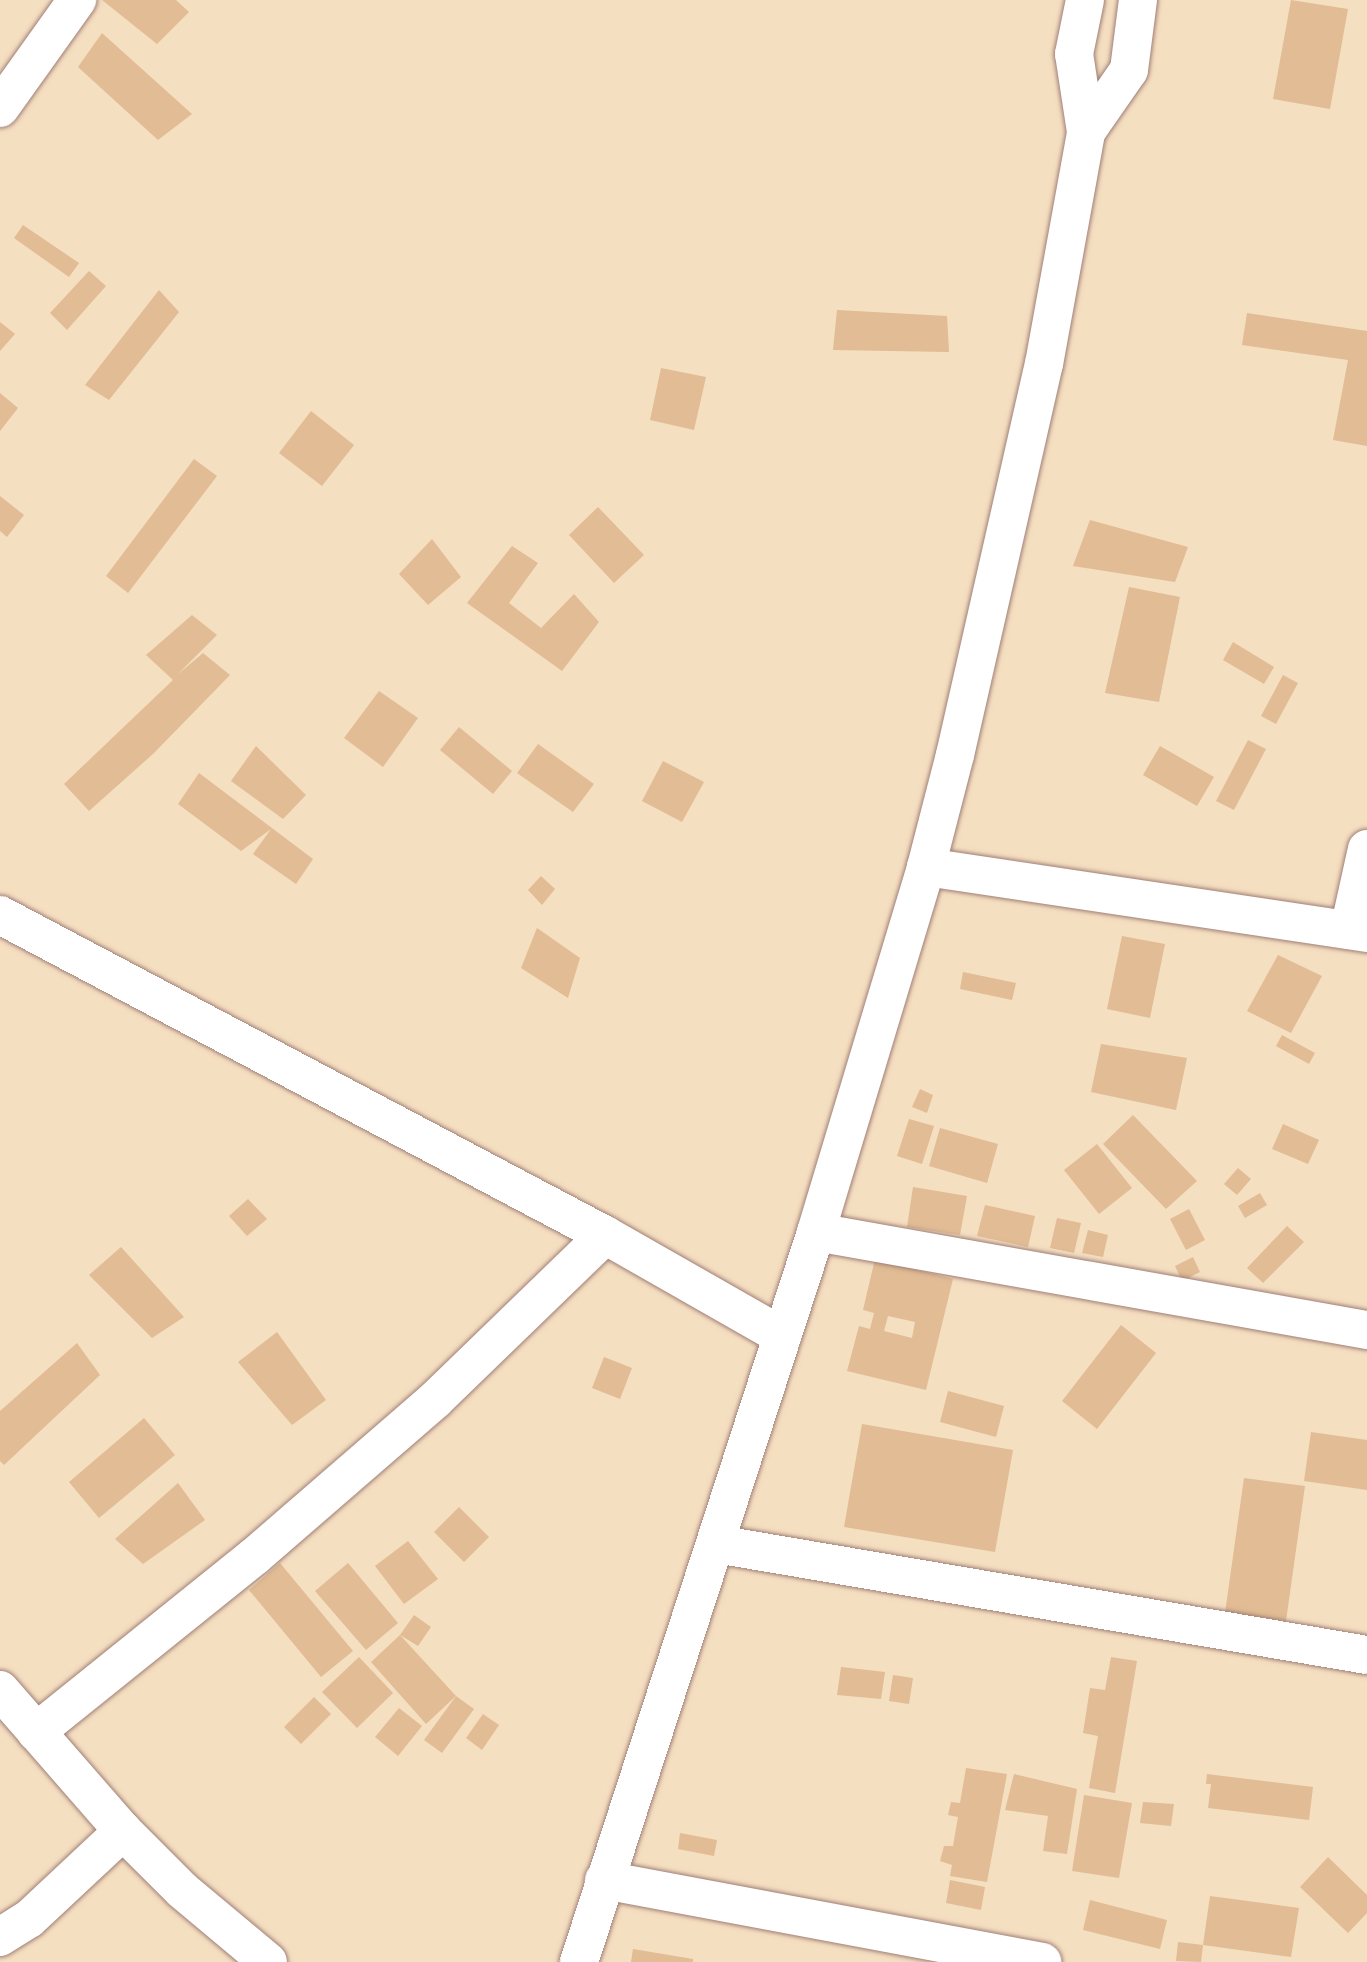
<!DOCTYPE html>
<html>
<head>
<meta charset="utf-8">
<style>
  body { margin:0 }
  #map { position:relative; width:1367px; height:1962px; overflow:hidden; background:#f5dfc1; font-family:"Balsamiq Sans",sans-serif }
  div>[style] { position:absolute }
  .building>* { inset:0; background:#e1bc94 }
  .roads { filter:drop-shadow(0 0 2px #a07f76) drop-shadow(0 0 2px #a07f76) }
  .minor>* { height:38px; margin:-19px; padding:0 19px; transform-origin:19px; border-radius:19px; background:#fff }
  .primary>* { height:38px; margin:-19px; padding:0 19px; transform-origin:19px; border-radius:19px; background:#fff }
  span { translate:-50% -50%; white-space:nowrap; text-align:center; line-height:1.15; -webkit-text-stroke:7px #fcf5e5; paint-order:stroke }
</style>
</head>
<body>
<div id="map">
  <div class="building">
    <div style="clip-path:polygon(102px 0,176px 0,189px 12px,157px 44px)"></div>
    <div style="clip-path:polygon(1291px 0,1348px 9px,1330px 109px,1273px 99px)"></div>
    <div style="clip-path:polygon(102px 33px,192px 114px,158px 140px,78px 67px)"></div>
    <div style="clip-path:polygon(23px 225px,79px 263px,69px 277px,14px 238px)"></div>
    <div style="clip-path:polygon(89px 271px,106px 286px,67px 330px,50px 313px)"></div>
    <div style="clip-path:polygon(159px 290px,179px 312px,109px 400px,85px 385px)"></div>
    <div style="clip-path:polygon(837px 310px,947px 316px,949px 352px,833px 350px)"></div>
    <div style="clip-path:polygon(1247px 313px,1367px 331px,1367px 446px,1333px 440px,1348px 360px,1242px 345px)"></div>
    <div style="clip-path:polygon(0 322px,15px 334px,0 351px)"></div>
    <div style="clip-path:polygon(661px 368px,706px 377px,694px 430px,650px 420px)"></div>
    <div style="clip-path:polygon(0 393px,18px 408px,0 431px)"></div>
    <div style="clip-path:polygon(311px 411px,354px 445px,322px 486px,279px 453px)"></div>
    <div style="clip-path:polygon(194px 459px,217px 476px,128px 593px,106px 576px)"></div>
    <div style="clip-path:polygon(0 496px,24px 515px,7px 537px,0 531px)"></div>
    <div style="clip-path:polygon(598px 507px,644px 555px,614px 583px,569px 535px)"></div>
    <div style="clip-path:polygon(1090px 520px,1188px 547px,1175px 582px,1073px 566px)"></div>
    <div style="clip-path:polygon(432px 539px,461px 577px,428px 605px,399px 574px)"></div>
    <div style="clip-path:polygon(512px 546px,538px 563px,509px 603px,541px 628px,574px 594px,599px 622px,562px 671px,467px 603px)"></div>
    <div style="clip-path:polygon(1129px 587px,1180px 597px,1159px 702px,1105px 693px)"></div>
    <div style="clip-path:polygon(192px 615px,217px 635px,177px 675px,203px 653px,230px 675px,154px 753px,89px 811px,64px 784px,173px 680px,146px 655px)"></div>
    <div style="clip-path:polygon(1233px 642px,1274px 667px,1264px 684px,1223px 660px)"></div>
    <div style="clip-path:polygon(1283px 675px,1298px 683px,1276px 724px,1261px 716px)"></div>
    <div style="clip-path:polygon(379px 691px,418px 718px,383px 767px,344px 738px)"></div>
    <div style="clip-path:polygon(459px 727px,512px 771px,493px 794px,440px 750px)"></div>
    <div style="clip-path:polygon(1248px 740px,1266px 749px,1234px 810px,1216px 801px)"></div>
    <div style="clip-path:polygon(538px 744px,594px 784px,573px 812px,517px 773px)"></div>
    <div style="clip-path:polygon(256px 746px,306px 795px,283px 819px,231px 781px)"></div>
    <div style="clip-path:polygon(1160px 746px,1214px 777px,1197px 806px,1143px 775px)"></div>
    <div style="clip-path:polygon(663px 761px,704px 782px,682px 822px,642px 801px)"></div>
    <div style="clip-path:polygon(199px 773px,313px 859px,296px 884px,253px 854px,271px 829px,241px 851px,178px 804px)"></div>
    <div style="clip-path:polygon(541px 876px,555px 889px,542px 905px,528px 890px)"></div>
    <div style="clip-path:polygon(537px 928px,580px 958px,568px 998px,521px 968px)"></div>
    <div style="clip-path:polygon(1122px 936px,1165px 944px,1150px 1018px,1107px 1009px)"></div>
    <div style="clip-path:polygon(1278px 955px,1322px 976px,1291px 1033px,1247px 1011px)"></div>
    <div style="clip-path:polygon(963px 972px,1016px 983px,1012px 1000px,960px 989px)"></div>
    <div style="clip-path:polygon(1282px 1035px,1315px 1053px,1309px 1064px,1276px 1046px)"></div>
    <div style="clip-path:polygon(1101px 1044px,1187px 1058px,1176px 1110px,1091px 1092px)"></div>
    <div style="clip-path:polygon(920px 1089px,933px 1095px,927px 1113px,912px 1107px)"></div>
    <div style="clip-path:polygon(1133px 1115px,1197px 1181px,1166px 1209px,1103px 1144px)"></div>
    <div style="clip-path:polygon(909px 1119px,934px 1126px,922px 1164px,897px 1156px)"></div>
    <div style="clip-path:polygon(1283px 1124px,1319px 1140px,1308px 1164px,1272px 1149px)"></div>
    <div style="clip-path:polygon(940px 1128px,998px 1144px,987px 1183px,929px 1166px)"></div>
    <div style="clip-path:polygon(1097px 1144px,1132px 1188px,1099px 1214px,1064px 1170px)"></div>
    <div style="clip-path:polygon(1238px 1168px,1251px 1179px,1237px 1195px,1224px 1184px)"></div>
    <div style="clip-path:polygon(913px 1187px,967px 1196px,960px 1235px,907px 1227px)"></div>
    <div style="clip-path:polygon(1260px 1193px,1267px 1205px,1245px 1218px,1238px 1206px)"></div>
    <div style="clip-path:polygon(248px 1199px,267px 1219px,247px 1236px,229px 1216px)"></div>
    <div style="clip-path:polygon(985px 1205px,1035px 1216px,1028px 1247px,977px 1236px)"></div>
    <div style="clip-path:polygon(1189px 1209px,1205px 1240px,1186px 1250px,1170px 1219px)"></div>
    <div style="clip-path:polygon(1057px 1218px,1081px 1223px,1074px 1253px,1050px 1248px)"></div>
    <div style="clip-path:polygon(1287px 1226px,1304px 1242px,1263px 1283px,1247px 1268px)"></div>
    <div style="clip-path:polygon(1088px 1230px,1108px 1235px,1103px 1257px,1082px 1253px)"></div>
    <div style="clip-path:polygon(121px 1247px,184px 1317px,152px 1338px,89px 1275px)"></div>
    <div style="clip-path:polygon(1193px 1257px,1200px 1272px,1182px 1281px,1175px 1266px)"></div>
    <div style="clip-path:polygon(evenodd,875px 1259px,953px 1279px,926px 1390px,847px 1371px,859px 1326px,870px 1329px,874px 1313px,863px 1310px,875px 1259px,888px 1316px,915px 1322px,912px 1338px,884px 1331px,888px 1316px)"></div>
    <div style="clip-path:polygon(1121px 1325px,1156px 1353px,1097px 1429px,1062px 1401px)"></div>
    <div style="clip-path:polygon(277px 1332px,326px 1400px,292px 1425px,238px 1362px)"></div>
    <div style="clip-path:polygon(77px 1343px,100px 1375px,4px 1465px,0 1461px,0 1411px)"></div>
    <div style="clip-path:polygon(604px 1357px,632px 1368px,620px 1399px,592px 1388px)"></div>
    <div style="clip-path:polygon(948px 1391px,1004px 1406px,996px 1437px,940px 1422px)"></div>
    <div style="clip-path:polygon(144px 1418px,175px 1455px,99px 1518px,69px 1482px)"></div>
    <div style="clip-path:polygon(862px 1424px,1013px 1450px,995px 1552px,844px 1527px)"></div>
    <div style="clip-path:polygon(1311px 1432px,1367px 1440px,1367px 1490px,1304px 1481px)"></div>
    <div style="clip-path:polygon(1244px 1478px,1305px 1486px,1286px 1621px,1225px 1613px)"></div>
    <div style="clip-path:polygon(178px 1483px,205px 1520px,143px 1564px,115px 1539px)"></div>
    <div style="clip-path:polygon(459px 1507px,489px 1537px,464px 1562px,434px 1532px)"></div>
    <div style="clip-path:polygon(408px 1541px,438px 1579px,404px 1604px,375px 1566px)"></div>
    <div style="clip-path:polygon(280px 1563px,353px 1651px,321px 1677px,249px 1590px)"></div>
    <div style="clip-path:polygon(348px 1563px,398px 1623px,366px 1650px,315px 1591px)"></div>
    <div style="clip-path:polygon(414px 1615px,431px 1627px,418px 1646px,400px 1635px,456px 1696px,426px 1724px,371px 1662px,400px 1635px)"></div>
    <div style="clip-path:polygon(359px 1657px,393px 1693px,357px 1728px,322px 1692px)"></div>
    <div style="clip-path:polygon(1111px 1657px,1137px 1661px,1115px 1793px,1089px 1788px,1098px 1736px,1083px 1733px,1090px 1688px,1105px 1690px)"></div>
    <div style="clip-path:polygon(841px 1667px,885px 1672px,881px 1699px,837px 1695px)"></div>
    <div style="clip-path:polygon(893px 1675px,913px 1678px,909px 1704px,889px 1701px)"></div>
    <div style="clip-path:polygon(456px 1696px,474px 1709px,442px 1753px,424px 1740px)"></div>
    <div style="clip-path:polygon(314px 1697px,331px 1714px,301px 1744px,284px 1727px)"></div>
    <div style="clip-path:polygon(399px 1708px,422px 1726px,398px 1756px,375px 1737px)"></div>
    <div style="clip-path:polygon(483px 1714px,499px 1725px,482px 1750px,466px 1738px)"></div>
    <div style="clip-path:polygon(966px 1768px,1007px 1774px,987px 1882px,950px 1876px,952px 1865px,940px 1861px,944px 1846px,953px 1846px,958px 1817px,948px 1815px,951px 1802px,960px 1803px)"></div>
    <div style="clip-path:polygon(1014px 1774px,1077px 1789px,1067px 1854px,1043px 1851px,1048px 1816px,1005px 1810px)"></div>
    <div style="clip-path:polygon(1207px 1774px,1313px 1787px,1309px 1820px,1208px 1808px,1211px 1784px,1206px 1784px)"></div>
    <div style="clip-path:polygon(1084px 1795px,1132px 1803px,1119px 1878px,1072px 1871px)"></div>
    <div style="clip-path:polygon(1143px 1802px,1174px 1804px,1171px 1826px,1140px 1823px)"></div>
    <div style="clip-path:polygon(680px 1833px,717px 1840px,714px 1856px,678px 1849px)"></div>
    <div style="clip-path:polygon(1328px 1857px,1367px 1895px,1367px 1913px,1348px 1933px,1300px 1887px)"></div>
    <div style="clip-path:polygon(950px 1880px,985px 1887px,981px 1910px,946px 1903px)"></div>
    <div style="clip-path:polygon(1210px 1896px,1299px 1908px,1291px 1957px,1203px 1945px)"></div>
    <div style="clip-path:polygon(1090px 1900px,1167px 1920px,1160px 1949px,1083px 1930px)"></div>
    <div style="clip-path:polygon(1178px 1942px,1203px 1945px,1201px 1962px,1176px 1961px)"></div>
    <div style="clip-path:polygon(633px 1949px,693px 1959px,693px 1962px,631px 1962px)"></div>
  </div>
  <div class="roads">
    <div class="minor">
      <div style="left:0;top:108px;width:133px;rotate:-54.5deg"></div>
      <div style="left:926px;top:867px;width:446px;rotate:8.5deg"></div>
      <div style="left:0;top:915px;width:684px;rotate:27.88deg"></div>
      <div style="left:605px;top:1235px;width:204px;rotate:29.7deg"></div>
      <div style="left:1349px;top:930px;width:83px;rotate:-77.5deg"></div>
      <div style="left:816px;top:1232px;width:560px;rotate:10.09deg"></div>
      <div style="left:716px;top:1544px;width:660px;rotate:9.68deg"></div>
      <div style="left:0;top:1690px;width:187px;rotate:48.9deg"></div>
      <div style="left:123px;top:1831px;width:83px;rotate:45deg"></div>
      <div style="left:182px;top:1890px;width:112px;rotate:39.9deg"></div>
      <div style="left:36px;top:1732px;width:281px;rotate:-38.8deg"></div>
      <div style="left:255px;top:1556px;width:238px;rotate:-40.9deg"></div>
      <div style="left:435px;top:1400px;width:237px;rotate:-44.1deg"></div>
      <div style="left:604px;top:1880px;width:446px;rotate:10.6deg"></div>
      <div style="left:0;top:1937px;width:34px;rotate:-32deg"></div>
      <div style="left:29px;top:1919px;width:129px;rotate:-43.1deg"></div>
    </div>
    <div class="primary">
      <div style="left:1086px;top:132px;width:75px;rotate:-55.3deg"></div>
      <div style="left:1129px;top:70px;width:71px;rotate:-82.7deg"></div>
      <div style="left:579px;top:1962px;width:768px;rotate:-72.01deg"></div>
      <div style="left:816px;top:1232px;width:381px;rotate:-73.2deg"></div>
      <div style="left:926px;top:867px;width:116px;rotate:-75.5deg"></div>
      <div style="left:955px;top:755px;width:401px;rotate:-77.2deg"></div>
      <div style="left:1044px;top:364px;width:236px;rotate:-79.7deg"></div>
      <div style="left:1086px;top:132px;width:79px;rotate:-98.7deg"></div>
      <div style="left:1074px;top:54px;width:55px;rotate:-78.5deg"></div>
    </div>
  </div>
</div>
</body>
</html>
